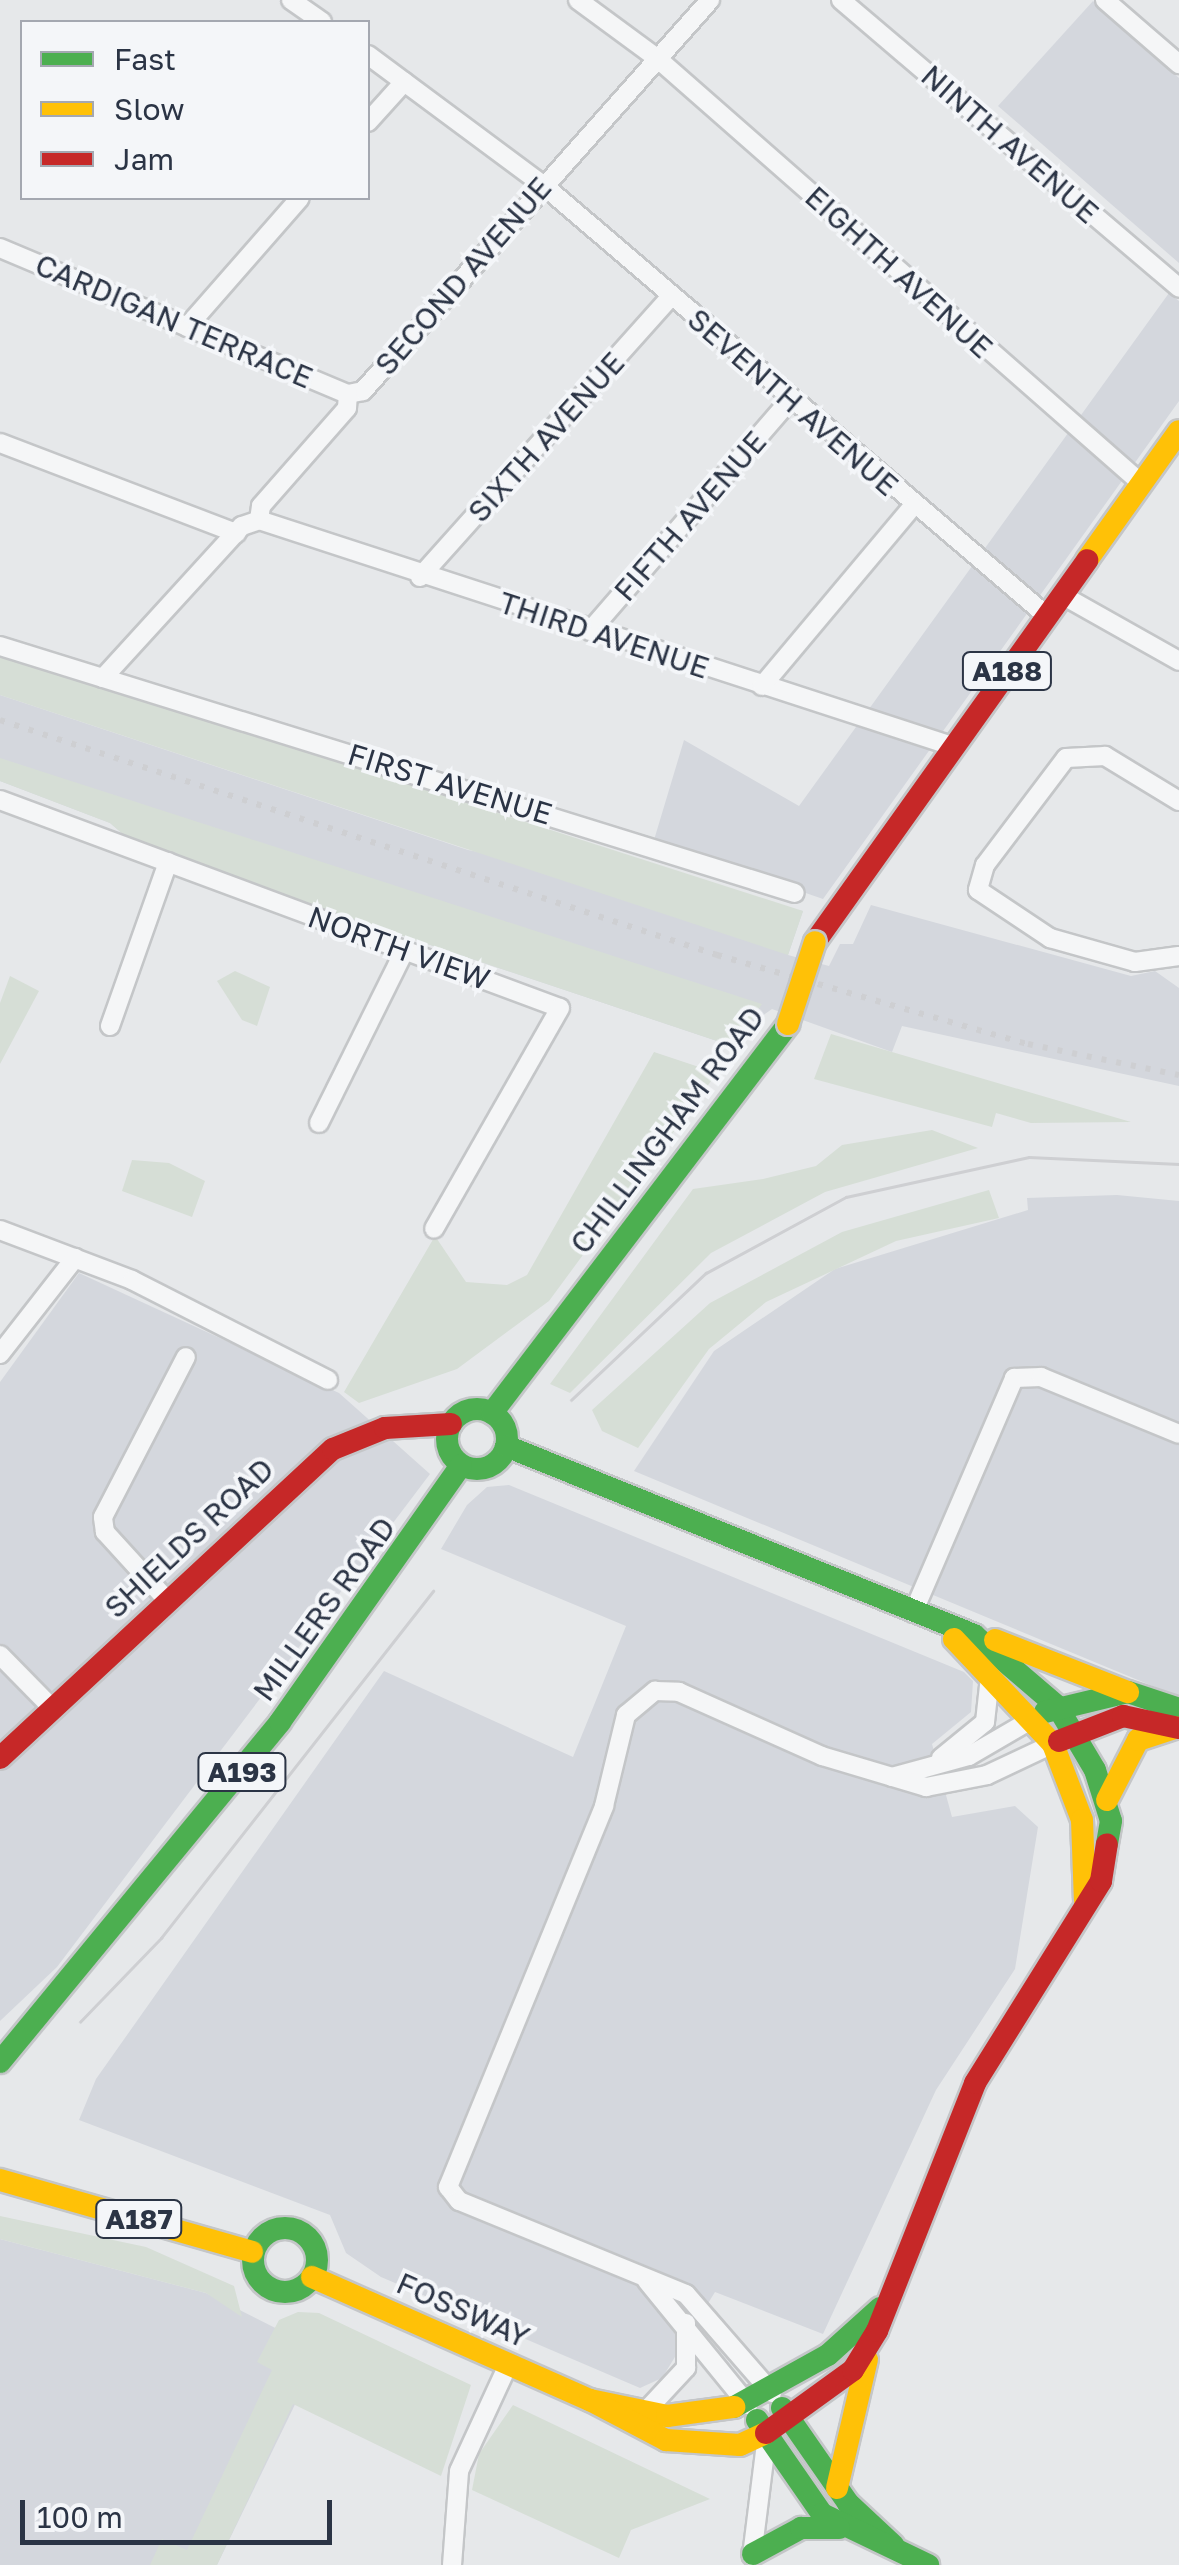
<!DOCTYPE html>
<style>
body{margin:0}
#map{position:relative;width:1179px;height:2565px;overflow:hidden;background:#e6e8ea;font-family:"Golos Text",sans-serif}
div>[style]{position:absolute}
.built>*{inset:0;background:#d4d7dd}
.green>*{inset:0;background:#d6ded6}
.roads{filter:drop-shadow(2px 0 #c4c6c8) drop-shadow(-2px 0 #c4c6c8) drop-shadow(0 2px #c4c6c8) drop-shadow(0 -2px #c4c6c8)}
.street>*{height:18px;margin:-9px;padding:0 9px;transform-origin:9px;border-radius:9px;background:#f5f6f7}
.fast>*{height:22px;margin:-11px;padding:0 11px;transform-origin:11px;border-radius:11px;background:#4caf50}
.fast>.ring{margin:-11px;padding:0;box-sizing:content-box;background:none;border:22px solid #4caf50;border-radius:50%}
.slow>*{height:22px;margin:-11px;padding:0 11px;transform-origin:11px;border-radius:11px;background:#ffc107}
.jam>*{height:22px;margin:-11px;padding:0 11px;transform-origin:11px;border-radius:11px;background:#c62828}
.tram>*{height:2.5px;margin:-1.25px;padding:0 1.25px;transform-origin:1.25px;border-radius:1.25px;background:#cecfd2}
.rail>*{height:6px;margin-top:-3px;transform-origin:0;background:repeating-linear-gradient(90deg,#cecfd2 0 5px,transparent 0 15px)}
.bridges{filter:drop-shadow(2px 0 #c2c5c8) drop-shadow(-2px 0 #c2c5c8) drop-shadow(0 2px #c2c5c8) drop-shadow(0 -2px #c2c5c8)}
.slow-bridge>*{height:22px;margin:-11px;padding:0 11px;transform-origin:11px;border-radius:11px;background:#ffc107}
span{translate:-50% -50%;white-space:nowrap;text-align:center;line-height:1.15;-webkit-text-stroke:8px #f4f6f9;paint-order:stroke}
.shield-label span{padding:2px 8px;background:#f4f6f9;border:2px solid;border-radius:8px;-webkit-text-stroke-width:0}
.shield-label{font-size:28px;color:#2b3445;font-weight:700}
.street-label{font-size:30px;color:#2b3445}
.legend{position:absolute;left:20px;top:20px;width:350px;height:180px;box-sizing:border-box;background:#f4f6f9;border:2px solid #a4a8b1;margin:0;padding:12px 18px;list-style:none;font-size:30px;color:#2b3445}
.legend li{display:flex;align-items:center;gap:20px;height:50px}
.legend b{width:50px;border:2px solid #a4a8b1}
.scale{position:absolute;left:20px;top:2500px;width:312px;height:45px;box-sizing:border-box;border:5px solid #2b3445;border-top:0;padding-left:12px;font-size:30px;line-height:35px;white-space:nowrap;color:#2b3445;-webkit-text-stroke:8px #f4f6f9;paint-order:stroke}
</style>
<div id="map">
<div class="built">
<i style="clip-path:polygon(1093px 1px,1179px 78px,1179px 263px,998px 106px)"></i>
<i style="clip-path:polygon(1169px 293px,1179px 301px,1179px 401px,823px 899px,654px 840px,684px 740px,799px 806px)"></i>
<i style="clip-path:polygon(0 695px,468px 850px,803px 911px,788px 955px,829px 966px,840px 944px,853px 944px,871px 905px,1131px 976px,1155px 971px,1179px 988px,1179px 1086px,902px 1026px,892px 1052px,772px 1009px,723px 1043px,138px 847px,110px 823px,0 781px)"></i>
<i style="clip-path:polygon(1117px 1195px,1179px 1201px,1179px 1697px,634px 1471px,714px 1351px,835px 1269px,1028px 1210px,1027px 1198px)"></i>
<i style="clip-path:polygon(79px 1273px,339px 1393px,430px 1474px,57px 1967px,0 2021px,0 1382px)"></i>
<i style="clip-path:polygon(509px 1485px,964px 1672px,973px 1681px,971px 1712px,932px 1744px,952px 1817px,1015px 1806px,1038px 1827px,1015px 1969px,936px 2090px,823px 2334px,715px 2292px,662px 2378px,640px 2388px,381px 2277px,346px 2253px,330px 2215px,79px 2120px,96px 2079px,384px 1671px,573px 1757px,626px 1626px,441px 1549px,467px 1505px,487px 1487px)"></i>
<i style="clip-path:polygon(0 2239px,206px 2293px,321px 2351px,217px 2565px,0 2565px)"></i>
</div>
<div class="green">
<i style="clip-path:polygon(0 653px,803px 911px,788px 955px,0 695px)"></i>
<i style="clip-path:polygon(0 758px,762px 1004px,740px 1037px,723px 1043px,138px 847px,110px 823px,0 781px)"></i>
<i style="clip-path:polygon(235px 971px,270px 987px,257px 1026px,242px 1020px,217px 981px)"></i>
<i style="clip-path:polygon(10px 976px,39px 991px,0 1064px,0 1003px)"></i>
<i style="clip-path:polygon(831px 1034px,892px 1052px,1131px 1122px,1031px 1123px,996px 1113px,992px 1127px,814px 1079px)"></i>
<i style="clip-path:polygon(654px 1052px,717px 1073px,549px 1301px,457px 1369px,359px 1403px,344px 1392px,435px 1236px,466px 1282px,507px 1285px,527px 1275px)"></i>
<i style="clip-path:polygon(932px 1130px,978px 1148px,825px 1192px,711px 1253px,570px 1393px,550px 1384px,693px 1189px,763px 1179px,816px 1166px,842px 1145px)"></i>
<i style="clip-path:polygon(132px 1160px,169px 1163px,205px 1181px,192px 1217px,122px 1191px)"></i>
<i style="clip-path:polygon(989px 1190px,999px 1218px,896px 1241px,766px 1302px,709px 1349px,638px 1448px,602px 1431px,592px 1410px,710px 1303px,842px 1232px)"></i>
<i style="clip-path:polygon(0 2216px,146px 2247px,234px 2286px,242px 2317px,206px 2293px,0 2239px)"></i>
<i style="clip-path:polygon(298px 2312px,319px 2313px,471px 2385px,441px 2476px,293px 2404px,217px 2565px,150px 2565px,162px 2539px,187px 2550px,272px 2370px,257px 2362px,279px 2320px)"></i>
<i style="clip-path:polygon(513px 2405px,710px 2499px,631px 2530px,619px 2558px,472px 2490px,479px 2454px)"></i>
</div>
<div class="roads">
<div class="street">
<i style="left:291px;top:0;width:38px;rotate:35deg"></i>
<i style="left:578px;top:0;width:99px;rotate:36.4deg"></i>
<i style="left:658px;top:59px;width:643px;rotate:41.28deg"></i>
<i style="left:841px;top:0;width:444px;rotate:40.4deg"></i>
<i style="left:1105px;top:0;width:98px;rotate:40.9deg"></i>
<i style="left:368px;top:55px;width:217px;rotate:36.6deg"></i>
<i style="left:542px;top:184px;width:665px;rotate:40.55deg"></i>
<i style="left:368px;top:122px;width:54px;rotate:-48deg"></i>
<i style="left:0;top:248px;width:377px;rotate:22.8deg"></i>
<i style="left:187px;top:327px;width:171px;rotate:-48.8deg"></i>
<i style="left:348px;top:394px;width:15px;rotate:-11deg"></i>
<i style="left:363px;top:391px;width:523px;rotate:-48.41deg"></i>
<i style="left:0;top:443px;width:253px;rotate:20.9deg"></i>
<i style="left:259px;top:520px;width:729px;rotate:18.06deg"></i>
<i style="left:259px;top:520px;width:14px;rotate:-82deg"></i>
<i style="left:261px;top:506px;width:130px;rotate:-48.7deg"></i>
<i style="left:347px;top:408px;width:14px;rotate:-86deg"></i>
<i style="left:420px;top:577px;width:377px;rotate:-48.2deg"></i>
<i style="left:1062px;top:595px;width:134px;rotate:29.4deg"></i>
<i style="left:590px;top:631px;width:306px;rotate:-49.1deg"></i>
<i style="left:0;top:646px;width:832px;rotate:17.26deg"></i>
<i style="left:103px;top:678px;width:206px;rotate:-47.6deg"></i>
<i style="left:242px;top:526px;width:18px;rotate:-19deg"></i>
<i style="left:762px;top:686px;width:235px;rotate:-50deg"></i>
<i style="left:0;top:800px;width:597px;rotate:20.38deg"></i>
<i style="left:560px;top:1008px;width:254px;rotate:119.7deg"></i>
<i style="left:1179px;top:801px;width:87px;rotate:-148.7deg"></i>
<i style="left:1105px;top:756px;width:39px;rotate:177deg"></i>
<i style="left:1066px;top:758px;width:134px;rotate:127.1deg"></i>
<i style="left:985px;top:865px;width:26px;rotate:106deg"></i>
<i style="left:978px;top:890px;width:87px;rotate:33.7deg"></i>
<i style="left:1050px;top:938px;width:88px;rotate:15.8deg"></i>
<i style="left:1135px;top:962px;width:44px;rotate:-7.8deg"></i>
<i style="left:110px;top:1026px;width:174px;rotate:-70.5deg"></i>
<i style="left:319px;top:1123px;width:193px;rotate:-63.6deg"></i>
<i style="left:0;top:1230px;width:141px;rotate:20.7deg"></i>
<i style="left:132px;top:1280px;width:220px;rotate:27deg"></i>
<i style="left:0;top:1354px;width:122px;rotate:-52deg"></i>
<i style="left:166px;top:1599px;width:91px;rotate:-132.3deg"></i>
<i style="left:105px;top:1532px;width:15px;rotate:-98deg"></i>
<i style="left:103px;top:1517px;width:180px;rotate:-62.6deg"></i>
<i style="left:913px;top:1613px;width:256px;rotate:-66.7deg"></i>
<i style="left:1014px;top:1378px;width:27px;rotate:-2deg"></i>
<i style="left:1041px;top:1377px;width:149px;rotate:22.4deg"></i>
<i style="left:0;top:1655px;width:74px;rotate:45.5deg"></i>
<i style="left:941px;top:1758px;width:57px;rotate:-39.3deg"></i>
<i style="left:985px;top:1722px;width:45px;rotate:-83.7deg"></i>
<i style="left:892px;top:1777px;width:80px;rotate:-15.3deg"></i>
<i style="left:969px;top:1756px;width:75px;rotate:-30.3deg"></i>
<i style="left:647px;top:2281px;width:160px;rotate:50.8deg"></i>
<i style="left:772px;top:2393px;width:131px;rotate:-131deg"></i>
<i style="left:686px;top:2294px;width:245px;rotate:-157.7deg"></i>
<i style="left:459px;top:2201px;width:18px;rotate:-128deg"></i>
<i style="left:448px;top:2187px;width:412px;rotate:-67.7deg"></i>
<i style="left:604px;top:1806px;width:94px;rotate:-76.4deg"></i>
<i style="left:626px;top:1715px;width:38px;rotate:-40deg"></i>
<i style="left:655px;top:1691px;width:24px;rotate:2deg"></i>
<i style="left:679px;top:1692px;width:157px;rotate:24.1deg"></i>
<i style="left:822px;top:1756px;width:109px;rotate:16.6deg"></i>
<i style="left:926px;top:1787px;width:62px;rotate:-11.1deg"></i>
<i style="left:987px;top:1775px;width:73px;rotate:-25.2deg"></i>
<i style="left:644px;top:2413px;width:62px;rotate:-47deg"></i>
<i style="left:686px;top:2368px;width:45px;rotate:-90deg"></i>
<i style="left:752px;top:2556px;width:121px;rotate:-82.9deg"></i>
<i style="left:452px;top:2565px;width:94px;rotate:-85.7deg"></i>
<i style="left:459px;top:2471px;width:119px;rotate:-65.2deg"></i>
</div>
<div class="fast">
<i class="ring" style="left:447px;top:1409px;width:38px;height:38px"></i>
<i style="left:492px;top:1413px;width:489px;rotate:-52.7deg"></i>
<i style="left:506px;top:1446px;width:505px;rotate:21.99deg"></i>
<i style="left:974px;top:1635px;width:109px;rotate:40.5deg"></i>
<i style="left:1057px;top:1706px;width:74px;rotate:59.3deg"></i>
<i style="left:1095px;top:1770px;width:53px;rotate:72.6deg"></i>
<i style="left:1111px;top:1821px;width:23px;rotate:100deg"></i>
<i style="left:1045px;top:1712px;width:85px;rotate:-13.5deg"></i>
<i style="left:1128px;top:1692px;width:54px;rotate:18.4deg"></i>
<i style="left:0;top:2062px;width:440px;rotate:-50.5deg"></i>
<i style="left:280px;top:1722px;width:314px;rotate:-54.8deg"></i>
<i class="ring" style="left:253px;top:2228px;width:42px;height:42px"></i>
<i style="left:734px;top:2407px;width:107px;rotate:-29deg"></i>
<i style="left:828px;top:2355px;width:70px;rotate:-42.1deg"></i>
<i style="left:782px;top:2408px;width:116px;rotate:55.2deg"></i>
<i style="left:848px;top:2503px;width:62px;rotate:43deg"></i>
<i style="left:757px;top:2420px;width:114px;rotate:55.3deg"></i>
<i style="left:822px;top:2514px;width:118px;rotate:25.7deg"></i>
<i style="left:753px;top:2554px;width:55px;rotate:-28.4deg"></i>
<i style="left:801px;top:2528px;width:38px"></i>
</div>
<div class="slow">
<i style="left:1087px;top:560px;width:158px;rotate:-54.5deg"></i>
<i style="left:954px;top:1639px;width:144px;rotate:46.7deg"></i>
<i style="left:1053px;top:1744px;width:81px;rotate:69.1deg"></i>
<i style="left:1082px;top:1820px;width:80px;rotate:87.9deg"></i>
<i style="left:995px;top:1640px;width:143px;rotate:21.4deg"></i>
<i style="left:1107px;top:1800px;width:68px;rotate:-62.7deg"></i>
<i style="left:1138px;top:1740px;width:40px;rotate:-18deg"></i>
<i style="left:0;top:2180px;width:262px;rotate:15.9deg"></i>
<i style="left:312px;top:2277px;width:304px;rotate:23.9deg"></i>
<i style="left:590px;top:2400px;width:79px;rotate:11.7deg"></i>
<i style="left:667px;top:2416px;width:68px;rotate:-7.7deg"></i>
<i style="left:590px;top:2400px;width:86px;rotate:27.8deg"></i>
<i style="left:666px;top:2440px;width:74px;rotate:3.9deg"></i>
<i style="left:740px;top:2445px;width:29px;rotate:-25deg"></i>
<i style="left:837px;top:2488px;width:132px;rotate:-76.9deg"></i>
</div>
<div class="jam">
<i style="left:815px;top:942px;width:469px;rotate:-54.5deg"></i>
<i style="left:1059px;top:1741px;width:69px;rotate:-21.3deg"></i>
<i style="left:1123px;top:1716px;width:57px;rotate:12.1deg"></i>
<i style="left:0;top:1758px;width:454px;rotate:-42.9deg"></i>
<i style="left:333px;top:1449px;width:56px;rotate:-22deg"></i>
<i style="left:385px;top:1428px;width:66px;rotate:-3.5deg"></i>
<i style="left:766px;top:2433px;width:107px;rotate:-35.9deg"></i>
<i style="left:853px;top:2370px;width:46px;rotate:-58.4deg"></i>
<i style="left:877px;top:2331px;width:267px;rotate:-68.4deg"></i>
<i style="left:975px;top:2083px;width:238px;rotate:-58deg"></i>
<i style="left:1101px;top:1881px;width:37px;rotate:-81deg"></i>
</div>
</div>
<div class="tram">
<i style="left:571px;top:1400px;width:185px;rotate:-43.3deg"></i>
<i style="left:706px;top:1273px;width:159px;rotate:-28.5deg"></i>
<i style="left:846px;top:1197px;width:187px;rotate:-12.3deg"></i>
<i style="left:1029px;top:1157px;width:150px;rotate:2.7deg"></i>
<i style="left:80px;top:2022px;width:117px;rotate:-46deg"></i>
<i style="left:161px;top:1938px;width:441px;rotate:-51.9deg"></i>
</div>
<div class="rail">
<i style="left:0;top:720px;width:755px;rotate:18.15deg"></i>
<i style="left:717px;top:955px;width:323px;rotate:16deg"></i>
<i style="left:1028px;top:1044px;width:154px;rotate:11.6deg"></i>
</div>
<div class="bridges">
<div class="slow-bridge">
<i style="left:788px;top:1024px;width:86px;rotate:-71.8deg"></i>
</div>
</div>
<div class="shield-label">
<span style="left:1007px;top:671px">A188</span>
<span style="left:242px;top:1772px">A193</span>
<span style="left:139px;top:2219px">A187</span>
</div>
<div class="street-label">
<span style="left:1010px;top:144px;rotate:41deg">NINTH AVENUE</span>
<span style="left:899px;top:272px;rotate:42deg">EIGHTH AVENUE</span>
<span style="left:463px;top:276px;rotate:-49deg">SECOND AVENUE</span>
<span style="left:174px;top:321px;rotate:23deg">CARDIGAN TERRACE</span>
<span style="left:793px;top:402px;rotate:41deg">SEVENTH AVENUE</span>
<span style="left:546px;top:437px;rotate:-48deg">SIXTH AVENUE</span>
<span style="left:690px;top:516px;rotate:-49deg">FIFTH AVENUE</span>
<span style="left:604px;top:635px;rotate:18deg">THIRD AVENUE</span>
<span style="left:450px;top:784px;rotate:17deg">FIRST AVENUE</span>
<span style="left:399px;top:948px;rotate:20deg">NORTH VIEW</span>
<span style="left:667px;top:1130px;rotate:-53deg">CHILLINGHAM ROAD</span>
<span style="left:189px;top:1538px;rotate:-43deg">SHIELDS ROAD</span>
<span style="left:324px;top:1609px;rotate:-54deg">MILLERS ROAD</span>
<span style="left:463px;top:2310px;rotate:24deg">FOSSWAY</span>
</div>
<ul class="legend">
<li><b style="height:12px;background:#4caf50"></b>Fast</li>
<li><b style="height:12px;background:#ffc107"></b>Slow</li>
<li><b style="height:12px;background:#c62828"></b>Jam</li>
</ul>
<div class="scale">100 m</div>
</div>
